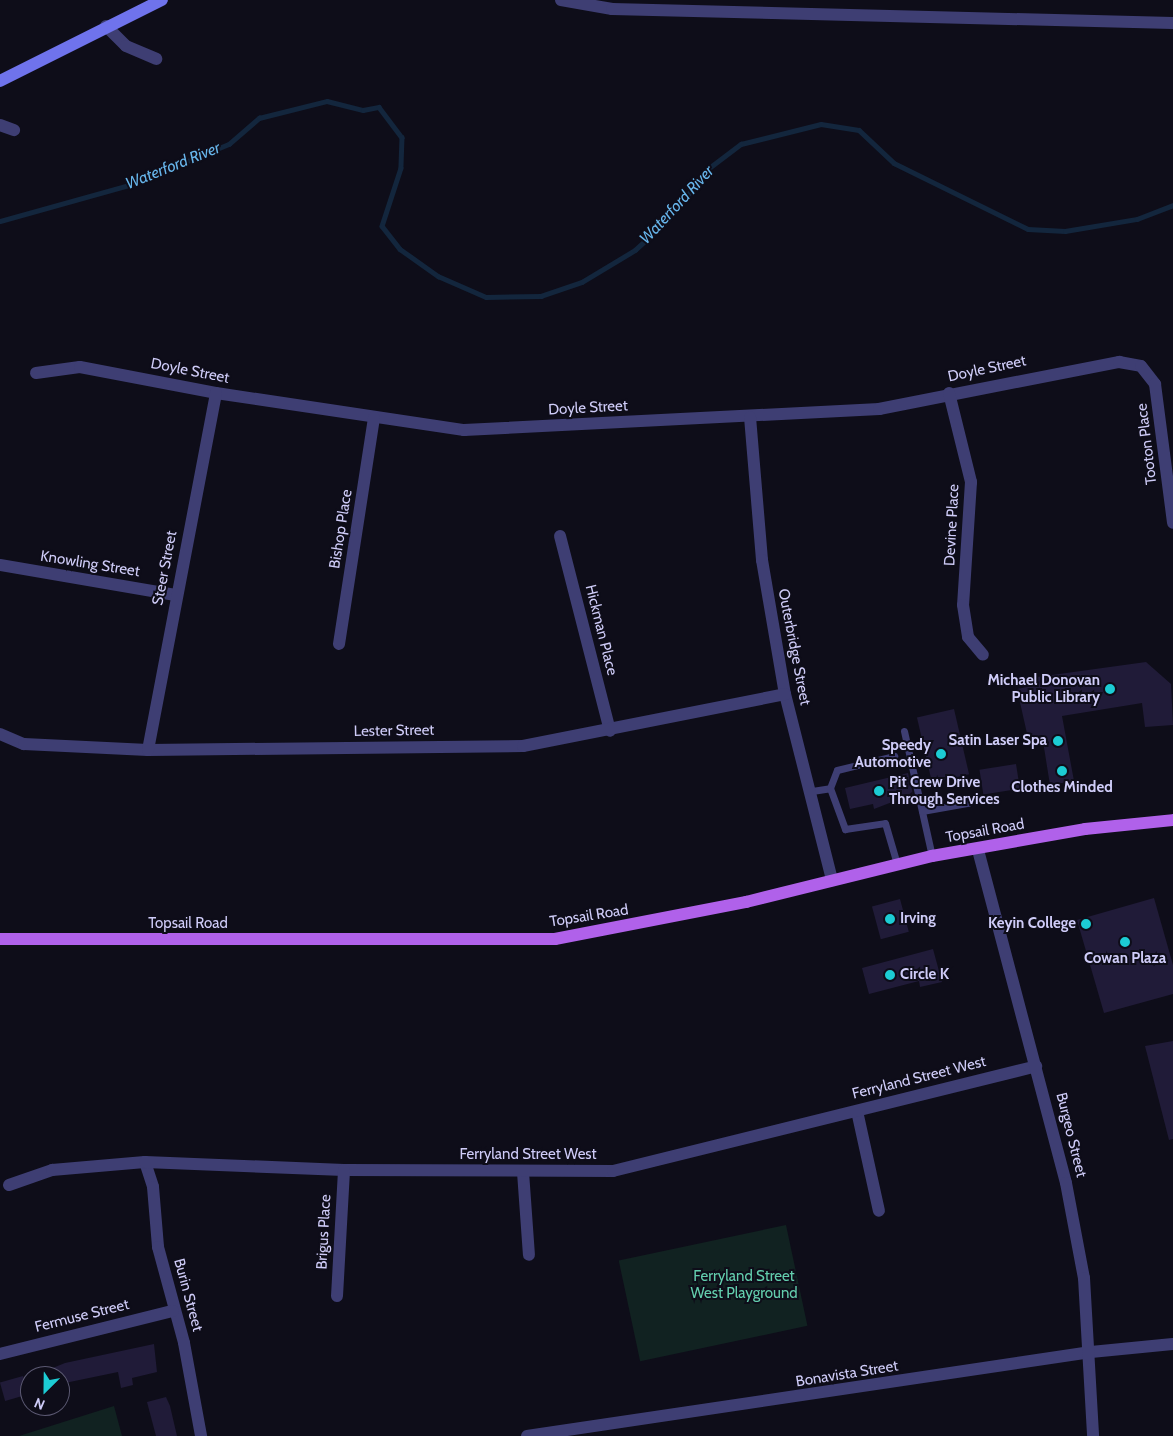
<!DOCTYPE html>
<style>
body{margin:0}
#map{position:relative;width:1173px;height:1436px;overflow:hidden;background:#0e0d19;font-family:Cabin,sans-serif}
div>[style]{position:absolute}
.green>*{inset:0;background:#112221;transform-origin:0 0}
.stream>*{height:4.5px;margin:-2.25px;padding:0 2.25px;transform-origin:2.25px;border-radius:2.25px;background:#13263d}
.building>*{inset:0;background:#201b38;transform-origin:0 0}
.service>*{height:7px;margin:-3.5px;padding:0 3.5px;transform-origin:3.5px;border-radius:3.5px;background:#3e3e73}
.minor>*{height:12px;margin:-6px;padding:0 6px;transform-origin:6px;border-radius:6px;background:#3e3e73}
.tertiary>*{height:12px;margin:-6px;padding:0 6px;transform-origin:6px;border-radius:6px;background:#3e3e73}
.secondary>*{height:12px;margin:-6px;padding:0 6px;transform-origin:6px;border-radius:6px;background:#6f73ec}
.primary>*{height:12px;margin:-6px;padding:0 6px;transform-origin:6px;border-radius:6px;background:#b061ea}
.dots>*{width:14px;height:14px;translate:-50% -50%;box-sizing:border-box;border:2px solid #0e0d19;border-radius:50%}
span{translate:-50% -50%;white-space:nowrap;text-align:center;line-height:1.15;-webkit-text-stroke:4px #0e0d19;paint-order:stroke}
.street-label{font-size:15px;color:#cfccf8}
.poi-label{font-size:15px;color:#cfccf8;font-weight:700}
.right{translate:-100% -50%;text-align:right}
.left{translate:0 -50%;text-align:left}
.park-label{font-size:15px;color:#63cdad}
.water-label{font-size:16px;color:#67b5eb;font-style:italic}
.north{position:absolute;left:20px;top:1366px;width:50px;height:50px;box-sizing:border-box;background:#0e0d19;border:1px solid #5b5972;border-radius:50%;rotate:203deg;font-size:14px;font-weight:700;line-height:20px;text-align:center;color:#cfccf8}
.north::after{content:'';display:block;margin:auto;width:18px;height:22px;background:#1cccd4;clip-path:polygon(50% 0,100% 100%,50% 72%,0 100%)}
</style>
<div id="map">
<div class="green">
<i style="left:786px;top:1225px;width:103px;height:171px;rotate:78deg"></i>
<i style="clip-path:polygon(114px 1406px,122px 1436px,19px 1436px)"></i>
</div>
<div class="stream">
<i style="left:0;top:221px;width:134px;rotate:-15.6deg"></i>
<i style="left:129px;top:185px;width:108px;rotate:-22.3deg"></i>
<i style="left:229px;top:144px;width:40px;rotate:-41deg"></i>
<i style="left:259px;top:118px;width:70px;rotate:-14deg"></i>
<i style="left:327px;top:101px;width:37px;rotate:14deg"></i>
<i style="left:363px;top:110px;width:16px;rotate:-11deg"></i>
<i style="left:379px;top:107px;width:38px;rotate:53deg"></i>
<i style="left:402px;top:137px;width:31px;rotate:92deg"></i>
<i style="left:401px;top:168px;width:61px;rotate:108.1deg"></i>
<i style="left:382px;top:226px;width:29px;rotate:52deg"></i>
<i style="left:400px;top:249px;width:47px;rotate:35.4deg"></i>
<i style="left:438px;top:276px;width:52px;rotate:23.6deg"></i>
<i style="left:486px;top:297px;width:55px;rotate:-1deg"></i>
<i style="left:541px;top:296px;width:43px;rotate:-18.9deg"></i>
<i style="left:582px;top:282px;width:62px;rotate:-31.1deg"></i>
<i style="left:635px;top:250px;width:43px;rotate:-42.2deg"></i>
<i style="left:667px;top:221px;width:68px;rotate:-51.6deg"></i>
<i style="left:709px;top:168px;width:40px;rotate:-37deg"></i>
<i style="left:741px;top:144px;width:82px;rotate:-14deg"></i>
<i style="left:821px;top:124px;width:38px;rotate:9deg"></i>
<i style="left:859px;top:130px;width:48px;rotate:43.3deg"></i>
<i style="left:894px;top:163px;width:149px;rotate:26.2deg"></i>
<i style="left:1028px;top:229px;width:37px;rotate:3deg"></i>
<i style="left:1065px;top:231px;width:73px;rotate:-9.5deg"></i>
<i style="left:1137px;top:219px;width:39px;rotate:-21deg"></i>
</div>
<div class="building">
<i style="clip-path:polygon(1146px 662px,1171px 684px,1173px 725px,1145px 727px,1142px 703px,1062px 716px,1074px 781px,1050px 785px,1042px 735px,1028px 738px,1017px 689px,1032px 686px,1030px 678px)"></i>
<i style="left:954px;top:709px;width:67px;height:38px;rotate:77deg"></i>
<i style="left:1016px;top:764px;width:25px;height:37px;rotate:81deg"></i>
<i style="clip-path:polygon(908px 773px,913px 794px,874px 809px,873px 804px,850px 809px,845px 788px)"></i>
<i style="clip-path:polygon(1154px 898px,1173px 965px,1173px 994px,1104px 1013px,1077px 920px)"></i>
<i style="left:900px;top:899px;width:34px;height:29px;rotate:75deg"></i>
<i style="clip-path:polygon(933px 949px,942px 982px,920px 987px,919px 981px,869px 994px,862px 968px)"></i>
<i style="clip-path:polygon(1173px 1041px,1173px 1139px,1169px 1140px,1145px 1046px)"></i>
<i style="clip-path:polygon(154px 1344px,157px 1372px,132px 1378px,133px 1385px,121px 1388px,118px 1372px,60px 1384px,60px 1376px,33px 1376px,65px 1363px)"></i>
<i style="left:23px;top:1376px;width:19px;height:24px;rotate:74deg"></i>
<i style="clip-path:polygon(166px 1397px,170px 1406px,177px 1436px,156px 1436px,147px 1402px)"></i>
</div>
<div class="service">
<i style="left:904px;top:731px;width:128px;rotate:77.4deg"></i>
<i style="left:830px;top:788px;width:19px;rotate:-69deg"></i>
<i style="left:837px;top:770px;width:59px;rotate:-13.8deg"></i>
<i style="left:812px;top:791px;width:18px;rotate:-9deg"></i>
<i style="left:830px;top:788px;width:44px;rotate:69.9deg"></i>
<i style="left:845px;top:829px;width:40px;rotate:-8.5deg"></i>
<i style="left:885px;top:823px;width:43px;rotate:73.7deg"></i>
<i style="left:922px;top:811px;width:47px;rotate:-9.9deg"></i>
</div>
<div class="minor">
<i style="left:561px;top:0;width:52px;rotate:10deg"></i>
<i style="left:612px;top:9px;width:561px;rotate:1.43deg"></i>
<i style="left:106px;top:26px;width:28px;rotate:45deg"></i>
<i style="left:126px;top:46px;width:33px;rotate:23deg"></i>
<i style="left:0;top:125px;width:15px;rotate:20deg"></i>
<i style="left:36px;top:373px;width:44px;rotate:-7.8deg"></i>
<i style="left:80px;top:367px;width:138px;rotate:10.8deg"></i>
<i style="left:216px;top:393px;width:251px;rotate:8.5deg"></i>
<i style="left:464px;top:430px;width:416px;rotate:-2.9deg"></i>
<i style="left:879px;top:409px;width:245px;rotate:-11.1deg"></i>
<i style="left:1119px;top:362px;width:22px;rotate:10deg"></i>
<i style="left:1141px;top:366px;width:23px;rotate:52deg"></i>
<i style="left:1155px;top:384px;width:140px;rotate:82.6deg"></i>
<i style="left:949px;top:393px;width:92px;rotate:76.1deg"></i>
<i style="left:971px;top:482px;width:123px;rotate:93.7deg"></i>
<i style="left:963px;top:605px;width:32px;rotate:81deg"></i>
<i style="left:968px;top:637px;width:23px;rotate:50deg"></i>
<i style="left:750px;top:417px;width:144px;rotate:85.2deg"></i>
<i style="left:762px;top:560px;width:136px;rotate:80.3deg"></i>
<i style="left:785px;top:694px;width:192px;rotate:75.8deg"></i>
<i style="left:560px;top:536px;width:201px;rotate:75.6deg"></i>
<i style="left:0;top:565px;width:178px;rotate:9.7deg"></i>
<i style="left:339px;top:644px;width:229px;rotate:-81.2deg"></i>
<i style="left:0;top:734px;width:26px;rotate:23deg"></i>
<i style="left:24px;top:744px;width:124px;rotate:2.8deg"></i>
<i style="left:148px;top:750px;width:375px;rotate:-0.6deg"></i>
<i style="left:523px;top:746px;width:267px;rotate:-11.2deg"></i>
<i style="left:148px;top:750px;width:363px;rotate:-79.2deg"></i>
<i style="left:857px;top:1111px;width:102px;rotate:77.6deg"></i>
<i style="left:145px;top:1162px;width:26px;rotate:72deg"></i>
<i style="left:153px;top:1187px;width:60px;rotate:85.2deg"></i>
<i style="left:158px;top:1247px;width:99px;rotate:74.8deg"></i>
<i style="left:184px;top:1343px;width:95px;rotate:79.6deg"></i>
<i style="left:523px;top:1172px;width:83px;rotate:85.9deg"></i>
<i style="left:9px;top:1185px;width:46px;rotate:-19.2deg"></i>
<i style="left:52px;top:1170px;width:93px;rotate:-4.9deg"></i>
<i style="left:145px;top:1162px;width:199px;rotate:2.3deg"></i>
<i style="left:344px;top:1170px;width:269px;rotate:0.2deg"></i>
<i style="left:613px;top:1171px;width:436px;rotate:-13.9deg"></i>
<i style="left:337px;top:1296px;width:126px;rotate:-86.8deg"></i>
<i style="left:0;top:1354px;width:178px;rotate:-14deg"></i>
<i style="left:527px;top:1436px;width:570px;rotate:-8.47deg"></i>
<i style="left:1091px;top:1352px;width:82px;rotate:-5.6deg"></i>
</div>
<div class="tertiary">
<i style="left:978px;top:850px;width:344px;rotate:75.2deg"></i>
<i style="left:1066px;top:1183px;width:97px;rotate:79.3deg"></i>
<i style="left:1084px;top:1278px;width:158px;rotate:86.7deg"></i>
</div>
<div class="secondary">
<i style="left:0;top:81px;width:181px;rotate:-26.6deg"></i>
</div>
<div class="primary">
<i style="left:0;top:939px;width:555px"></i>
<i style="left:555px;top:939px;width:195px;rotate:-11deg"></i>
<i style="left:746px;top:902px;width:192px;rotate:-13.9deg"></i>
<i style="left:932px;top:856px;width:155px;rotate:-10deg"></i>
<i style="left:1085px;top:829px;width:88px;rotate:-5.8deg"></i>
</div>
<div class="dots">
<i style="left:1110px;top:689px;background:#1cccd4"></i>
<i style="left:1058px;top:741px;background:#1cccd4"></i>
<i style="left:941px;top:754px;background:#1cccd4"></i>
<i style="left:1062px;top:771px;background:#1cccd4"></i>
<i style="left:879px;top:791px;background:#1cccd4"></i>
<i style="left:890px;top:919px;background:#1cccd4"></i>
<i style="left:1086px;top:924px;background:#1cccd4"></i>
<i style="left:1125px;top:942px;background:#1cccd4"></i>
<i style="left:890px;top:975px;background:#1cccd4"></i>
</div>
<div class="street-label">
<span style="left:987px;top:369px;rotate:-12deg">Doyle Street</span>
<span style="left:190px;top:371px;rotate:11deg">Doyle Street</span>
<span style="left:588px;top:408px;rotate:-3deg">Doyle Street</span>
<span style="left:1147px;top:444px;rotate:-97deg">Tooton Place</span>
<span style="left:952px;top:525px;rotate:-87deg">Devine Place</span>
<span style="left:341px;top:529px;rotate:-81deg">Bishop Place</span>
<span style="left:90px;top:564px;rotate:9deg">Knowling Street</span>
<span style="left:165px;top:568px;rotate:-79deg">Steer Street</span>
<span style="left:601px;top:630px;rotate:76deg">Hickman Place</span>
<span style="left:794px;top:647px;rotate:79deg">Outerbridge Street</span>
<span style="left:394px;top:731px;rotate:-1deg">Lester Street</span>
<span style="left:985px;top:831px;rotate:-10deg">Topsail Road</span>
<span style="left:589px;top:916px;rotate:-9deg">Topsail Road</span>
<span style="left:188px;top:924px">Topsail Road</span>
<span style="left:919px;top:1078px;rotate:-14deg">Ferryland Street West</span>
<span style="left:1071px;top:1135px;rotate:76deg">Burgeo Street</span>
<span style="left:528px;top:1155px">Ferryland Street West</span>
<span style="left:324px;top:1232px;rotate:-87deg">Brigus Place</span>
<span style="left:188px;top:1295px;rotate:75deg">Burin Street</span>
<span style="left:82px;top:1316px;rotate:-14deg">Fermuse Street</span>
<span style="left:847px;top:1374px;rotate:-9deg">Bonavista Street</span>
</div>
<div class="poi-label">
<span class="right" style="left:1100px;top:689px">Michael Donovan<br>Public Library</span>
<span class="right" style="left:1047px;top:741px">Satin Laser Spa</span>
<span class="right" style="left:931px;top:754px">Speedy<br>Automotive</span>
<span class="left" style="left:889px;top:791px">Pit Crew Drive<br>Through Services</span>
<span style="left:1062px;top:788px">Clothes Minded</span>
<span class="left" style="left:900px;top:919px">Irving</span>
<span class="right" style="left:1076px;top:924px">Keyin College</span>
<span style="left:1125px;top:959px">Cowan Plaza</span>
<span class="left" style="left:900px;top:975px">Circle K</span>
</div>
<div class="park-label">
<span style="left:744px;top:1285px">Ferryland Street<br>West Playground</span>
</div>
<div class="water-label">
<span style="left:173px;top:166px;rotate:-22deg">Waterford River</span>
<span style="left:677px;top:205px;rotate:-47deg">Waterford River</span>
</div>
<div class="north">N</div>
</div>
